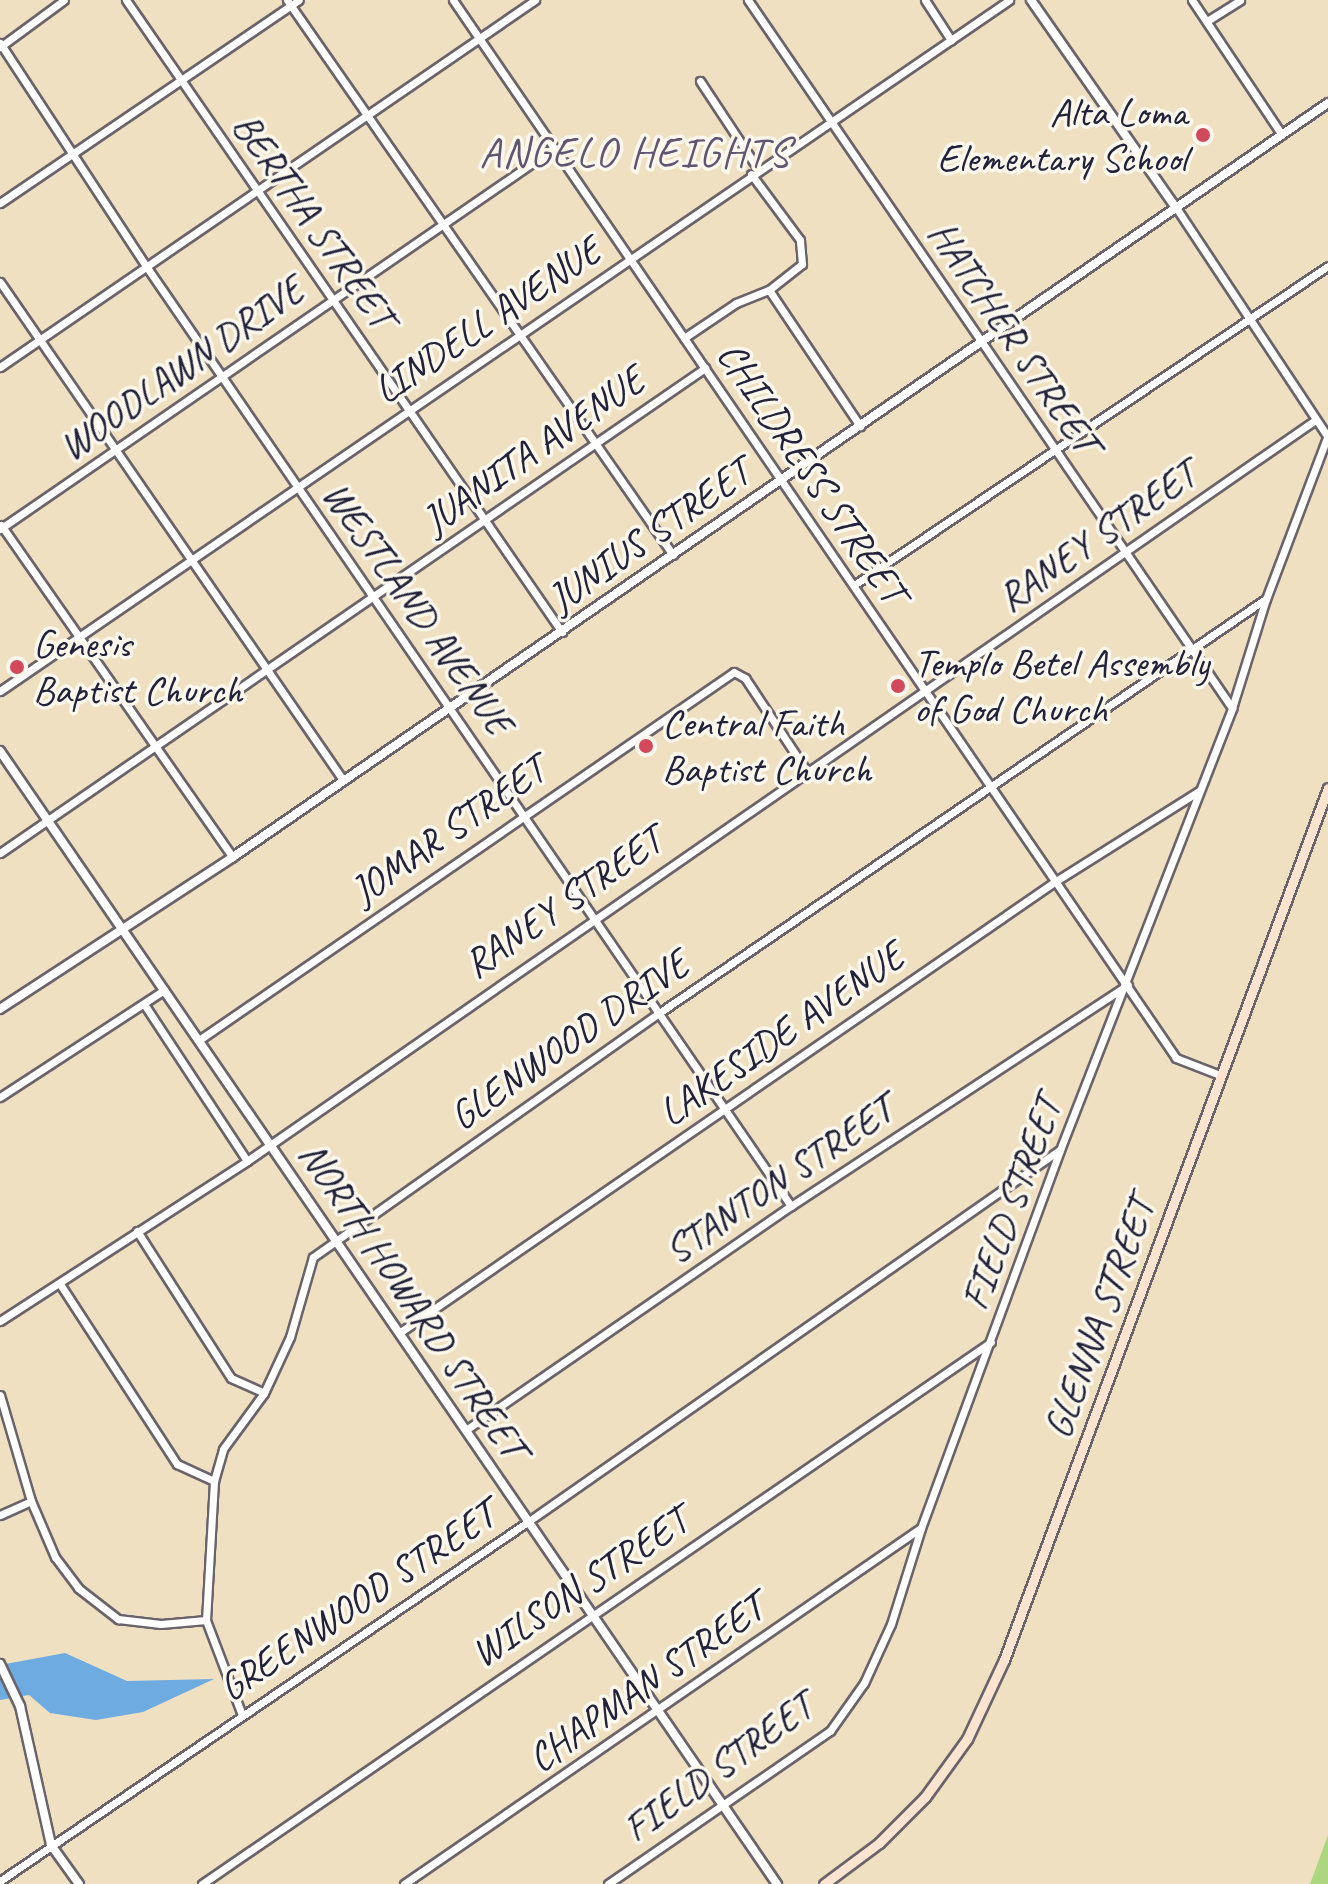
<!DOCTYPE html>
<style>
body{margin:0}
#map{position:relative;width:1328px;height:1884px;overflow:hidden;background:#efe0c1;font-family:Caveat,sans-serif}
div>[style]{position:absolute}
.green>*{inset:0;background:#add681}
.water>*{inset:0;background:#6dabe0}
.roads{filter:drop-shadow(2px 0 #6a646a) drop-shadow(-2px 0 #6a646a) drop-shadow(0 2px #6a646a) drop-shadow(0 -2px #6a646a)}
.minor>*{height:7px;margin:-3.5px;padding:0 3.5px;transform-origin:3.5px;border-radius:3.5px;background:#fff}
.tertiary>*{height:8px;margin:-4px;padding:0 4px;transform-origin:4px;border-radius:4px;background:#fff}
.secondary>*{height:9px;margin:-4.5px;padding:0 4.5px;transform-origin:4.5px;border-radius:4.5px;background:#fde4d1}
.dots>*{width:22px;height:22px;translate:-50% -50%;box-sizing:border-box;border:4px solid #fbf7ec;border-radius:50%}
span{translate:-50% -50%;white-space:nowrap;text-align:center;line-height:1.15;-webkit-text-stroke:7px #fbf7ec;paint-order:stroke}
.poi-label{font-size:40px;color:#22223b}
.right{translate:-100% -50%;text-align:right}
.left{translate:0 -50%;text-align:left}
.street-label{font-size:40px;color:#22223b}
.neighbourhood-label{font-size:42px;color:#625572;letter-spacing:2px}
</style>
<div id="map">
<div class="green">
<i style="clip-path:polygon(1328px 1835px,1328px 1884px,1310px 1884px)"></i>
</div>
<div class="water">
<i style="clip-path:polygon(65px 1653px,127px 1681px,214px 1679px,143px 1712px,96px 1720px,50px 1713px,29px 1695px,0 1700px,0 1665px)"></i>
</div>
<div class="roads">
<div class="minor">
<i style="left:126px;top:0;width:768px;rotate:55.4deg"></i>
<i style="left:287px;top:0;width:676px;rotate:55.18deg"></i>
<i style="left:453px;top:0;width:1281px;rotate:55.65deg"></i>
<i style="left:1176px;top:1058px;width:47px;rotate:21.1deg"></i>
<i style="left:748px;top:0;width:858px;rotate:55.64deg"></i>
<i style="left:925px;top:0;width:48px;rotate:57deg"></i>
<i style="left:1192px;top:0;width:162px;rotate:56.3deg"></i>
<i style="left:1207px;top:21px;width:39px;rotate:-32deg"></i>
<i style="left:0;top:43px;width:267px;rotate:56.8deg"></i>
<i style="left:146px;top:266px;width:1140px;rotate:55.54deg"></i>
<i style="left:0;top:47px;width:79px;rotate:-36.3deg"></i>
<i style="left:700px;top:81px;width:105px;rotate:56.6deg"></i>
<i style="left:0;top:203px;width:361px;rotate:-34.2deg"></i>
<i style="left:1177px;top:209px;width:272px;rotate:56.5deg"></i>
<i style="left:0;top:282px;width:605px;rotate:55.44deg"></i>
<i style="left:769px;top:290px;width:164px;rotate:56.2deg"></i>
<i style="left:684px;top:338px;width:63px;rotate:-33.9deg"></i>
<i style="left:736px;top:303px;width:35px;rotate:-22deg"></i>
<i style="left:769px;top:290px;width:42px;rotate:-38.2deg"></i>
<i style="left:802px;top:264px;width:24px;rotate:-95deg"></i>
<i style="left:800px;top:240px;width:82px;rotate:-126.6deg"></i>
<i style="left:0;top:367px;width:649px;rotate:-34.45deg"></i>
<i style="left:1px;top:525px;width:405px;rotate:55.1deg"></i>
<i style="left:0;top:529px;width:672px;rotate:-34.52deg"></i>
<i style="left:854px;top:585px;width:571px;rotate:-33.94deg"></i>
<i style="left:0;top:691px;width:1223px;rotate:-34.4deg"></i>
<i style="left:0;top:853px;width:856px;rotate:-34.53deg"></i>
<i style="left:144px;top:1004px;width:188px;rotate:56.7deg"></i>
<i style="left:199px;top:1040px;width:649px;rotate:-34.52deg"></i>
<i style="left:734px;top:672px;width:13px;rotate:29deg"></i>
<i style="left:745px;top:678px;width:110px;rotate:56.5deg"></i>
<i style="left:0;top:1097px;width:196px;rotate:-33.1deg"></i>
<i style="left:137px;top:1231px;width:174px;rotate:57.4deg"></i>
<i style="left:231px;top:1378px;width:36px;rotate:24deg"></i>
<i style="left:60px;top:1284px;width:215px;rotate:57deg"></i>
<i style="left:177px;top:1464px;width:41px;rotate:24.7deg"></i>
<i style="left:0;top:1321px;width:294px;rotate:-32.9deg"></i>
<i style="left:247px;top:1161px;width:1300px;rotate:-34.75deg"></i>
<i style="left:399px;top:1333px;width:797px;rotate:-34.53deg"></i>
<i style="left:1056px;top:881px;width:169px;rotate:-32.2deg"></i>
<i style="left:0;top:1395px;width:110px;rotate:73.7deg"></i>
<i style="left:31px;top:1501px;width:61px;rotate:66.8deg"></i>
<i style="left:55px;top:1557px;width:39px;rotate:53deg"></i>
<i style="left:78px;top:1588px;width:51px;rotate:37.8deg"></i>
<i style="left:118px;top:1619px;width:43px;rotate:6.6deg"></i>
<i style="left:161px;top:1624px;width:45px;rotate:-5.1deg"></i>
<i style="left:466px;top:1430px;width:395px;rotate:-34.6deg"></i>
<i style="left:791px;top:1206px;width:403px;rotate:-33.3deg"></i>
<i style="left:0;top:1515px;width:34px;rotate:-24deg"></i>
<i style="left:242px;top:1715px;width:102px;rotate:-110.8deg"></i>
<i style="left:206px;top:1620px;width:139px;rotate:-86.7deg"></i>
<i style="left:214px;top:1481px;width:33px;rotate:-74deg"></i>
<i style="left:223px;top:1449px;width:69px;rotate:-53.8deg"></i>
<i style="left:264px;top:1393px;width:62px;rotate:-65.1deg"></i>
<i style="left:290px;top:1337px;width:83px;rotate:-74deg"></i>
<i style="left:313px;top:1257px;width:423px;rotate:-35.2deg"></i>
<i style="left:659px;top:1013px;width:733px;rotate:-34.32deg"></i>
<i style="left:0;top:1881px;width:640px;rotate:-34.24deg"></i>
<i style="left:529px;top:1521px;width:646px;rotate:-34.97deg"></i>
<i style="left:202px;top:1884px;width:957px;rotate:-34.49deg"></i>
<i style="left:404px;top:1884px;width:625px;rotate:-34.58deg"></i>
<i style="left:608px;top:1884px;width:270px;rotate:-34.6deg"></i>
<i style="left:830px;top:1731px;width:59px;rotate:-54.7deg"></i>
<i style="left:864px;top:1683px;width:65px;rotate:-65.4deg"></i>
<i style="left:891px;top:1624px;width:101px;rotate:-72.6deg"></i>
<i style="left:921px;top:1528px;width:403px;rotate:-69.8deg"></i>
<i style="left:1060px;top:1150px;width:474px;rotate:-68.7deg"></i>
<i style="left:1232px;top:708px;width:114px;rotate:-72.7deg"></i>
<i style="left:1266px;top:599px;width:175px;rotate:-69.3deg"></i>
</div>
<div class="tertiary">
<i style="left:1031px;top:0;width:255px;rotate:55.1deg"></i>
<i style="left:0;top:751px;width:1374px;rotate:55.56deg"></i>
<i style="left:0;top:1009px;width:278px;rotate:-33.1deg"></i>
<i style="left:233px;top:857px;width:1329px;rotate:-34.55deg"></i>
<i style="left:0;top:1664px;width:47px;rotate:64.5deg"></i>
<i style="left:20px;top:1706px;width:142px;rotate:77.4deg"></i>
<i style="left:51px;top:1845px;width:48px;rotate:54.3deg"></i>
</div>
<div class="secondary">
<i style="left:824px;top:1884px;width:69px;rotate:-36.7deg"></i>
<i style="left:879px;top:1843px;width:65px;rotate:-45deg"></i>
<i style="left:925px;top:1797px;width:72px;rotate:-54.1deg"></i>
<i style="left:967px;top:1739px;width:87px;rotate:-64.9deg"></i>
<i style="left:1004px;top:1660px;width:930px;rotate:-69.62deg"></i>
</div>
</div>
<div class="dots">
<i style="left:1203px;top:135px;background:#d1495b"></i>
<i style="left:17px;top:667px;background:#d1495b"></i>
<i style="left:898px;top:686px;background:#d1495b"></i>
<i style="left:646px;top:746px;background:#d1495b"></i>
</div>
<div class="poi-label">
<span class="right" style="left:1187px;top:135px">Alta Loma<br>Elementary School</span>
<span class="left" style="left:33px;top:667px">Genesis<br>Baptist Church</span>
<span class="left" style="left:914px;top:686px">Templo Betel Assembly<br>of God Church</span>
<span class="left" style="left:662px;top:746px">Central Faith<br>Baptist Church</span>
</div>
<div class="street-label">
<span style="left:314px;top:220px;rotate:55deg">BERTHA STREET</span>
<span style="left:487px;top:320px;rotate:-34deg">LINDELL AVENUE</span>
<span style="left:1014px;top:337px;rotate:56deg">HATCHER STREET</span>
<span style="left:181px;top:368px;rotate:-35deg">WOODLAWN DRIVE</span>
<span style="left:533px;top:450px;rotate:-35deg">JUANITA AVENUE</span>
<span style="left:812px;top:472px;rotate:56deg">CHILDRESS STREET</span>
<span style="left:649px;top:535px;rotate:-35deg">JUNIUS STREET</span>
<span style="left:1097px;top:536px;rotate:-35deg">RANEY STREET</span>
<span style="left:418px;top:608px;rotate:55deg">WESTLAND AVENUE</span>
<span style="left:448px;top:830px;rotate:-35deg">JOMAR STREET</span>
<span style="left:563px;top:902px;rotate:-35deg">RANEY STREET</span>
<span style="left:781px;top:1034px;rotate:-35deg">LAKESIDE AVENUE</span>
<span style="left:569px;top:1040px;rotate:-35deg">GLENWOOD DRIVE</span>
<span style="left:779px;top:1180px;rotate:-34deg">STANTON STREET</span>
<span style="left:1011px;top:1203px;rotate:-70deg">FIELD STREET</span>
<span style="left:413px;top:1300px;rotate:56deg">NORTH HOWARD STREET</span>
<span style="left:1099px;top:1318px;rotate:-70deg">GLENNA STREET</span>
<span style="left:579px;top:1587px;rotate:-34deg">WILSON STREET</span>
<span style="left:357px;top:1601px;rotate:-34deg">GREENWOOD STREET</span>
<span style="left:646px;top:1683px;rotate:-35deg">CHAPMAN STREET</span>
<span style="left:718px;top:1767px;rotate:-36deg">FIELD STREET</span>
</div>
<div class="neighbourhood-label">
<span style="left:635px;top:153px">ANGELO HEIGHTS</span>
</div>
</div>
